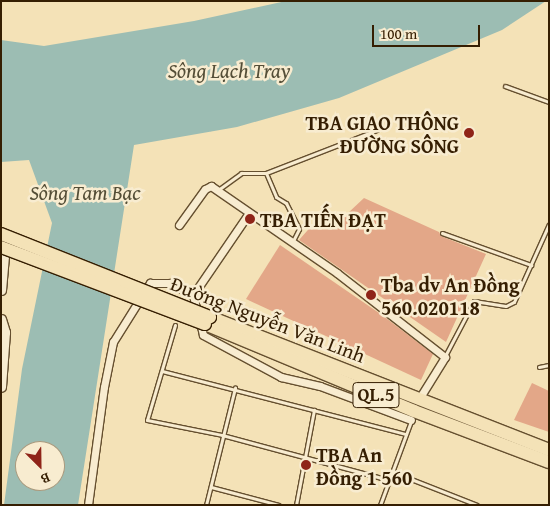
<!DOCTYPE html>
<meta charset="utf-8">
<style>
body{margin:0}
#map{position:relative;width:550px;height:506px;overflow:hidden;background:#f4e2b7;font-family:"Gentium Book Plus",serif}
div>[style]{position:absolute}
.water>*{inset:0;background:#9cbdb3}
.building>*{inset:0;background:#e3a788}
.roads{filter:drop-shadow(1px 0 #654f2f) drop-shadow(-1px 0 #654f2f) drop-shadow(0 1px #654f2f) drop-shadow(0 -1px #654f2f)}
.lane>*{height:3px;margin:-1.5px;padding:0 1.5px;transform-origin:1.5px;border-radius:1.5px;background:#f8ecd0}
.street>*{height:7px;margin:-3.5px;padding:0 3.5px;transform-origin:3.5px;border-radius:3.5px;background:#f8ecd0}
.secondary>*{height:9px;margin:-4.5px;padding:0 4.5px;transform-origin:4.5px;border-radius:4.5px;background:#f8ecd0}
.highway>*{height:12px;margin:-6px;padding:0 6px;transform-origin:6px;border-radius:6px;background:#f4e2b7}
.bridges{filter:drop-shadow(1px 0 #351e02) drop-shadow(-1px 0 #351e02) drop-shadow(0 1px #351e02) drop-shadow(0 -1px #351e02)}
.highway-bridge>*{height:12px;margin:-6px;padding:0 6px;transform-origin:6px;border-radius:6px;background:#f4e2b7}
.dots>*{width:14px;height:14px;translate:-50% -50%;box-sizing:border-box;border:2px solid #f8ecd0;border-radius:50%}
span{translate:-50% -50%;white-space:nowrap;text-align:center;line-height:1.15;-webkit-text-stroke:5px #f8ecd0;paint-order:stroke}
.shield-label span{padding:1px 4px;background:#f8ecd0;border:1px solid;border-radius:4px;-webkit-text-stroke-width:0}
.shield-label{font-size:19px;color:#351e02;font-weight:700}
.poi-label{font-size:20px;color:#351e02;font-weight:700}
.right{translate:-100% -50%;text-align:right}
.left{translate:0 -50%;text-align:left}
.street-label{font-size:20px;color:#351e02}
.water-label{font-size:21px;color:#544e37;font-style:italic}
.frame{position:absolute;inset:0;border:2px solid #351e02;pointer-events:none}
.north{position:absolute;left:15px;top:441px;width:50px;height:50px;box-sizing:border-box;background:#f8ecd0;border:1px solid #aa9a7e;border-radius:50%;rotate:157deg;font-size:14px;font-weight:700;line-height:20px;text-align:center;color:#351e02}
.north::after{content:'';display:block;margin:auto;width:18px;height:22px;background:#8f2418;clip-path:polygon(50% 0,100% 100%,50% 72%,0 100%)}
.scale{position:absolute;left:372px;top:25px;width:108px;height:22px;box-sizing:border-box;border:2px solid #351e02;border-top:0;padding-left:6px;font-size:15px;line-height:18px;white-space:nowrap;color:#351e02;-webkit-text-stroke:4px #f8ecd0;paint-order:stroke}
</style>
<div id="map">
<div class="water">
<i style="clip-path:polygon(evenodd,286px 1px,546px 1px,502px 30px,339px 98px,237px 127px,134px 145px,78px 505px,4px 505px,22px 369px,52px 223px,29px 160px,1px 162px,1px 40px,44px 46px,194px 21px,286px 1px,25px 451px,55px 451px,55px 481px,25px 481px,25px 451px)"></i>
</div>
<div class="building">
<i style="clip-path:polygon(364px 198px,439px 232px,441px 236px,486px 254px,446px 342px,299px 240px,323px 213px,348px 213px)"></i>
<i style="clip-path:polygon(280px 245px,382px 315px,433px 354px,421px 380px,246px 299px)"></i>
<i style="clip-path:polygon(532px 383px,549px 391px,549px 432px,514px 420px)"></i>
</div>
<div class="roads">
<div class="lane">
<i style="left:505px;top:86px;width:47px;rotate:20deg"></i>
<i style="left:266px;top:173px;width:26px;rotate:67deg"></i>
<i style="left:276px;top:197px;width:12px;rotate:31deg"></i>
<i style="left:286px;top:203px;width:29px;rotate:63deg"></i>
<i style="left:299px;top:229px;width:13px;rotate:117deg"></i>
<i style="left:218px;top:190px;width:29px;rotate:-36deg"></i>
<i style="left:241px;top:173px;width:25px"></i>
<i style="left:266px;top:173px;width:119px;rotate:-21.2deg"></i>
<i style="left:442px;top:233px;width:95px;rotate:19.8deg"></i>
<i style="left:175px;top:325px;width:99px;rotate:106.4deg"></i>
<i style="left:147px;top:420px;width:76px;rotate:11.3deg"></i>
<i style="left:222px;top:435px;width:173px;rotate:15.1deg"></i>
<i style="left:445px;top:356px;width:62px;rotate:-62.2deg"></i>
<i style="left:474px;top:301px;width:32px;rotate:9deg"></i>
<i style="left:506px;top:306px;width:9px;rotate:-27deg"></i>
<i style="left:514px;top:302px;width:85px;rotate:-65.8deg"></i>
<i style="left:539px;top:367px;width:10px;rotate:-11deg"></i>
<i style="left:162px;top:371px;width:252px;rotate:14.5deg"></i>
<i style="left:393px;top:472px;width:90px;rotate:21.4deg"></i>
<i style="left:211px;top:487px;width:70px;rotate:14.8deg"></i>
<i style="left:206px;top:505px;width:121px;rotate:-76.1deg"></i>
<i style="left:296px;top:505px;width:97px;rotate:-79.3deg"></i>
<i style="left:380px;top:505px;width:90px;rotate:-69.7deg"></i>
</div>
<div class="street">
<i style="left:179px;top:225px;width:44px;rotate:-54.2deg"></i>
<i style="left:205px;top:189px;width:7px;rotate:-27deg"></i>
<i style="left:211px;top:186px;width:153px;rotate:34.6deg"></i>
<i style="left:337px;top:273px;width:137px;rotate:37.9deg"></i>
<i style="left:445px;top:357px;width:49px;rotate:121.8deg"></i>
<i style="left:193px;top:295px;width:99px;rotate:-55.7deg"></i>
<i style="left:200px;top:322px;width:13px;rotate:77deg"></i>
<i style="left:203px;top:335px;width:89px;rotate:28.3deg"></i>
<i style="left:281px;top:377px;width:40px;rotate:13deg"></i>
<i style="left:320px;top:386px;width:97px;rotate:20.5deg"></i>
<i style="left:88px;top:505px;width:119px;rotate:-82.3deg"></i>
<i style="left:104px;top:387px;width:46px;rotate:-78.7deg"></i>
<i style="left:113px;top:342px;width:70px;rotate:-57.9deg"></i>
<i style="left:150px;top:283px;width:20px"></i>
<i style="left:170px;top:283px;width:26px;rotate:28deg"></i>
<i style="left:193px;top:295px;width:17px;rotate:77deg"></i>
</div>
<div class="secondary">
<i style="left:1px;top:290px;width:34px;rotate:-85deg"></i>
<i style="left:4px;top:256px;width:11px;rotate:-105deg"></i>
<i style="left:1px;top:319px;width:14px;rotate:73deg"></i>
<i style="left:5px;top:332px;width:55px;rotate:94.2deg"></i>
</div>
<div class="highway">
<i style="left:210px;top:317px;width:364px;rotate:21.4deg"></i>
<i style="left:205px;top:324px;width:226px;rotate:22.6deg"></i>
<i style="left:414px;top:411px;width:144px;rotate:20.7deg"></i>
</div>
</div>
<div class="bridges">
<div class="highway-bridge">
<i style="left:1px;top:234px;width:225px;rotate:21.7deg"></i>
<i style="left:1px;top:247px;width:218px;rotate:20.7deg"></i>
</div>
</div>
<div class="dots">
<i style="left:469px;top:133px;background:#8f2418"></i>
<i style="left:250px;top:219px;background:#8f2418"></i>
<i style="left:371px;top:295px;background:#8f2418"></i>
<i style="left:306px;top:465px;background:#8f2418"></i>
</div>
<div class="shield-label">
<span style="left:376px;top:395px">QL.5</span>
</div>
<div class="poi-label">
<span class="right" style="left:459px;top:134px">TBA GIAO THÔNG<br>ĐƯỜNG SÔNG</span>
<span class="left" style="left:260px;top:219px">TBA TIẾN ĐẠT</span>
<span class="left" style="left:381px;top:296px">Tba dv An Đồng<br>560.020118</span>
<span class="left" style="left:316px;top:466px">TBA An<br>Đồng 1 560</span>
</div>
<div class="street-label">
<span style="left:268px;top:319px;rotate:21deg">Đường Nguyễn Văn Linh</span>
</div>
<div class="water-label">
<span style="left:229px;top:71px">Sông Lạch Tray</span>
<span style="left:85px;top:193px">Sông Tam Bạc</span>
</div>
<div class="frame"></div>
<div class="north">B</div>
<div class="scale">100 m</div>
</div>
